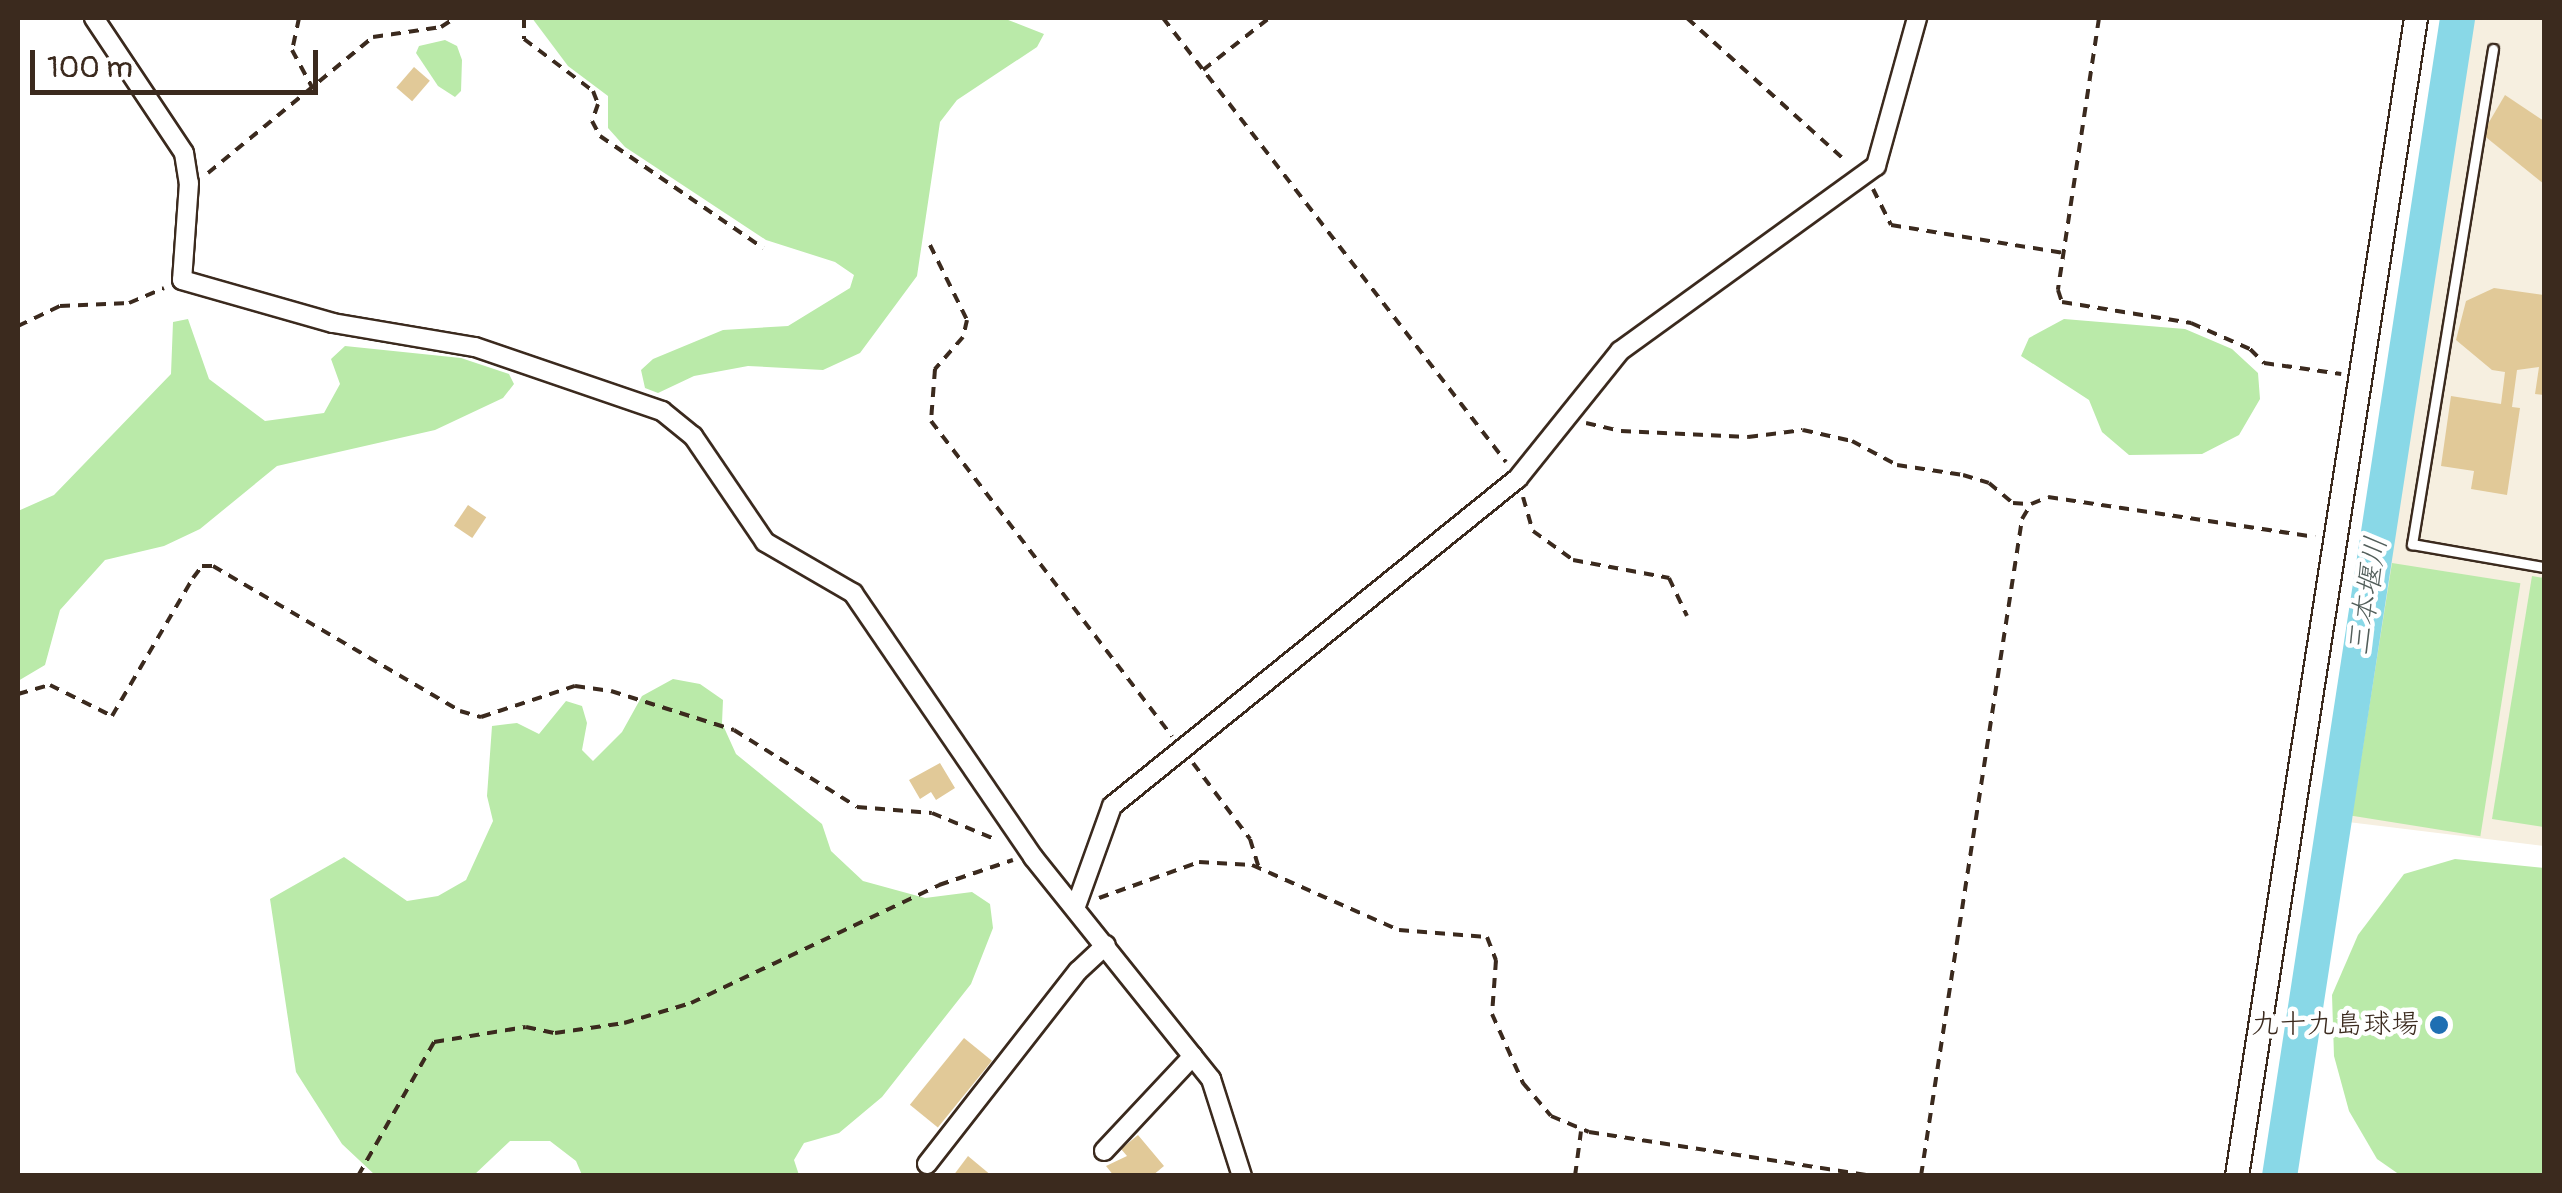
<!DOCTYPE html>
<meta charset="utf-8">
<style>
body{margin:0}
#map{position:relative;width:2562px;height:1193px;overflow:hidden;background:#fff;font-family:Pangolin,"Klee One",sans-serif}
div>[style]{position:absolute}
.built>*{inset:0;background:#f6efe0}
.green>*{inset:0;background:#baeaa9;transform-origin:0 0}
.river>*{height:35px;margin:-17.5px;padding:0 17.5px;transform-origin:17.5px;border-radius:17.5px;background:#89d8e7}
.building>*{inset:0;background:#e1c998;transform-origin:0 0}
.path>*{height:4px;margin-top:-2px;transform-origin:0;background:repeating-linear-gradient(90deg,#3b2a1e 0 10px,transparent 0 18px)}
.roads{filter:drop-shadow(2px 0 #3b2a1e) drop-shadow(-2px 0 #3b2a1e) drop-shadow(0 2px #3b2a1e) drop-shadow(0 -2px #3b2a1e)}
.service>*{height:9px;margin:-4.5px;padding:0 4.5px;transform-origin:4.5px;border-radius:4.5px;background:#fff}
.minor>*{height:18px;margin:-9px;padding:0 9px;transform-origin:9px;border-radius:9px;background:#fff}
.tertiary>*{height:22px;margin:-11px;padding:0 11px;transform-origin:11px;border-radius:11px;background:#fff}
.dots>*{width:28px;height:28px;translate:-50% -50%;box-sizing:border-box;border:5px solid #fff;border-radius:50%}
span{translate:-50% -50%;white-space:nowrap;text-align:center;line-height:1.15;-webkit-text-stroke:9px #fff;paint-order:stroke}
.poi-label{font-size:28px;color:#3b2a1e}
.right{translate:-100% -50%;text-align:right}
.water-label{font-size:30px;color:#525e5a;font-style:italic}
.frame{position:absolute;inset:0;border:20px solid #3b2a1e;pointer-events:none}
.scale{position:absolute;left:30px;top:50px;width:288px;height:45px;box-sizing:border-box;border:5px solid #3b2a1e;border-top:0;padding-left:12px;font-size:30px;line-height:35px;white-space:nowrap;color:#3b2a1e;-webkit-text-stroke:8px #fff;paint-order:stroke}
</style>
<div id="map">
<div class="built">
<i style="clip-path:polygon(2465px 18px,2544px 18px,2544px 846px,2348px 822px)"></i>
</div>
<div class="green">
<i style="clip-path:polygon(532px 18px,1003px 18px,1044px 34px,1037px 47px,957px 100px,940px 122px,917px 276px,860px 353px,823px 370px,748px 366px,694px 376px,658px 393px,645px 388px,641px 370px,653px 359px,723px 330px,788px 326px,850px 288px,854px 275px,835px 262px,766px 240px,625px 147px,608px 128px,608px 96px,568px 66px)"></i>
<i style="clip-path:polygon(445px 40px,457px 46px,462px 60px,461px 91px,455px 97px,438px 86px,416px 53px,419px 46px)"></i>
<i style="clip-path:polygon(188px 319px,209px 379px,265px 421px,324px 413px,340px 384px,331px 359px,345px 346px,461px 358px,509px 374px,514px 384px,503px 398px,435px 430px,277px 466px,200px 529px,164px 546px,105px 560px,60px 610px,45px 665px,18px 681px,18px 511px,54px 495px,171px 374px,173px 322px)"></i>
<i style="clip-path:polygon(2064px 319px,2185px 329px,2232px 349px,2258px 373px,2260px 399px,2239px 435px,2202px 454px,2129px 455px,2102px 432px,2089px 400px,2021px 356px,2029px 338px)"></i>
<i style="left:2392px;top:563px;width:130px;height:256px;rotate:9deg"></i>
<i style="clip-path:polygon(2532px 576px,2544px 578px,2544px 827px,2492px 819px)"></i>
<i style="clip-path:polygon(673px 679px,700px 684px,723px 700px,722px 723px,736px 754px,822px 824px,831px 851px,863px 881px,925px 898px,972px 892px,990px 904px,993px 928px,971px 984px,882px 1097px,839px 1133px,804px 1143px,794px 1160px,799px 1175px,582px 1175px,576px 1161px,550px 1141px,510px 1141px,474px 1175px,375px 1175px,342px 1144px,296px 1072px,270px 899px,344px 857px,407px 901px,438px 896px,466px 880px,493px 821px,487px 796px,492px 726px,517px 723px,539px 734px,566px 701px,582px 706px,587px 723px,582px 750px,593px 761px,622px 732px,642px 696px)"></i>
<i style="clip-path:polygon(2455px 859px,2544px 868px,2544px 1175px,2400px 1175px,2377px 1159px,2349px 1111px,2334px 1056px,2332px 995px,2358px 935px,2404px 874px)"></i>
</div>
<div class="river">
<i style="left:2279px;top:1176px;width:1172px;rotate:-81.26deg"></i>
</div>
<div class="building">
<i style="left:414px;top:67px;width:21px;height:27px;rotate:41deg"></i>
<i style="clip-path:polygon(2505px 95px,2544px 121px,2544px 184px,2482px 134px)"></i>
<i style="clip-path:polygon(2494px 288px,2544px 295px,2544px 395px,2535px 394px,2539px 367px,2517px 370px,2512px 407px,2520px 408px,2507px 495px,2471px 489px,2474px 471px,2441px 466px,2451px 396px,2501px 404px,2505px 372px,2492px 370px,2456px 340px,2466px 301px)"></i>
<i style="left:468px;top:505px;width:22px;height:25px;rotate:34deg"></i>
<i style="clip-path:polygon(940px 763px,955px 788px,936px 800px,931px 792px,920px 799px,909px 780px)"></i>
<i style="left:964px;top:1038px;width:36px;height:86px;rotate:39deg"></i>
<i style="clip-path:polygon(1138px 1135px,1164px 1166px,1152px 1176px,1114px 1176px,1106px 1166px,1127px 1156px,1121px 1149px)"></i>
<i style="clip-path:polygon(968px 1156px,992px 1176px,953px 1176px)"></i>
</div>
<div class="path">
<i style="left:299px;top:18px;width:33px;rotate:102deg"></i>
<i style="left:292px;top:50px;width:42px;rotate:61.6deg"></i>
<i style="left:524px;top:18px;width:21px;rotate:90deg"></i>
<i style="left:524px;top:39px;width:86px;rotate:37deg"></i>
<i style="left:593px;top:91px;width:14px;rotate:69deg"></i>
<i style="left:598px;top:104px;width:18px;rotate:109deg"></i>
<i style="left:592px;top:121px;width:17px;rotate:62deg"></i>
<i style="left:600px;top:136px;width:198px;rotate:34.5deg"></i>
<i style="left:1163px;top:18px;width:561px;rotate:52.31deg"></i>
<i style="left:1687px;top:18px;width:215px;rotate:42deg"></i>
<i style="left:2099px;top:18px;width:275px;rotate:98.6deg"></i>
<i style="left:2058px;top:290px;width:13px;rotate:72deg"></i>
<i style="left:2062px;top:302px;width:131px;rotate:9.2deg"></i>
<i style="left:2191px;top:323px;width:64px;rotate:23.8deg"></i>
<i style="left:2250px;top:349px;width:20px;rotate:45deg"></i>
<i style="left:2264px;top:363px;width:78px;rotate:8.1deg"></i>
<i style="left:1203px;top:70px;width:84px;rotate:-38.2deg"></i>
<i style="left:208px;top:173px;width:214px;rotate:-39.5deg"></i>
<i style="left:373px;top:37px;width:69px;rotate:-8.4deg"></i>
<i style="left:441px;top:27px;width:17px;rotate:-33deg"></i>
<i style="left:1873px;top:189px;width:40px;rotate:63.4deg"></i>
<i style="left:1891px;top:225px;width:175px;rotate:9.2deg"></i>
<i style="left:930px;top:245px;width:84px;rotate:63.7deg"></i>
<i style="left:967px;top:320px;width:17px;rotate:103deg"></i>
<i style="left:963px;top:337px;width:43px;rotate:131.2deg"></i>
<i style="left:935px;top:369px;width:52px;rotate:94.4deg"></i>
<i style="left:931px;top:421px;width:397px;rotate:52.6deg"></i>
<i style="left:18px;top:326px;width:47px;rotate:-25.5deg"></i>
<i style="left:60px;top:306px;width:69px;rotate:-2.5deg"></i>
<i style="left:129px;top:303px;width:38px;rotate:-23deg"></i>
<i style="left:1586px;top:423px;width:36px;rotate:13deg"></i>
<i style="left:1621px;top:431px;width:127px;rotate:2.7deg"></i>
<i style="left:1748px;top:437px;width:55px;rotate:-7.3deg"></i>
<i style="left:1803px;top:430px;width:50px;rotate:12.7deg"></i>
<i style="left:1852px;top:441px;width:51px;rotate:28.1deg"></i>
<i style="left:1897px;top:465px;width:67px;rotate:8.6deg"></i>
<i style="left:1963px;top:475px;width:27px;rotate:17deg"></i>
<i style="left:1989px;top:483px;width:31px;rotate:40deg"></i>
<i style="left:2013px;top:503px;width:15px;rotate:4deg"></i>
<i style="left:1523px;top:497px;width:35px;rotate:74deg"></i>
<i style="left:1533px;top:531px;width:49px;rotate:35.9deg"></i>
<i style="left:1573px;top:560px;width:98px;rotate:10.6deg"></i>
<i style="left:1669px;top:578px;width:42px;rotate:64.7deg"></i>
<i style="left:18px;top:694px;width:33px;rotate:-16deg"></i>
<i style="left:50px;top:685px;width:69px;rotate:26.6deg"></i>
<i style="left:112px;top:716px;width:160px;rotate:-59.6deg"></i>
<i style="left:193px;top:578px;width:15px;rotate:-53deg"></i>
<i style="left:202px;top:566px;width:11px"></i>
<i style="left:213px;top:566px;width:286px;rotate:30.4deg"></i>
<i style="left:460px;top:711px;width:22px;rotate:16deg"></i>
<i style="left:481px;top:717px;width:99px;rotate:-18.3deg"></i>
<i style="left:575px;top:686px;width:36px;rotate:8deg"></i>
<i style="left:611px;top:691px;width:129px;rotate:17.6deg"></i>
<i style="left:734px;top:730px;width:145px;rotate:32deg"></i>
<i style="left:857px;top:807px;width:75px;rotate:4.6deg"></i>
<i style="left:932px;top:813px;width:70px;rotate:22.6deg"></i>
<i style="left:1193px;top:763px;width:95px;rotate:53.1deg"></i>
<i style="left:1250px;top:839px;width:30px;rotate:73deg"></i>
<i style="left:1099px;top:898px;width:106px;rotate:-19.8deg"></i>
<i style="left:1199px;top:862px;width:53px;rotate:3.2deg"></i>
<i style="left:1252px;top:865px;width:161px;rotate:23.9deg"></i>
<i style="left:1399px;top:930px;width:88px;rotate:4.5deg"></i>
<i style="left:1487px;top:937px;width:25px;rotate:69deg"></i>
<i style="left:1496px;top:960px;width:54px;rotate:94.2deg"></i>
<i style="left:1492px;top:1014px;width:76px;rotate:65.8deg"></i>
<i style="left:1523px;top:1083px;width:43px;rotate:49.7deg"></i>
<i style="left:1551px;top:1116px;width:41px;rotate:22.8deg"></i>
<i style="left:1589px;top:1132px;width:287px;rotate:8.8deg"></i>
<i style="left:358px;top:1176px;width:154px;rotate:-60.4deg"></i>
<i style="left:434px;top:1042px;width:93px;rotate:-9.3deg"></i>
<i style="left:526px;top:1027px;width:30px;rotate:12deg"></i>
<i style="left:555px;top:1033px;width:70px;rotate:-8.2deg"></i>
<i style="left:624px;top:1023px;width:70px;rotate:-16.6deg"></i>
<i style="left:691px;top:1003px;width:275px;rotate:-25.4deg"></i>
<i style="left:939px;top:885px;width:78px;rotate:-18.7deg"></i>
<i style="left:1575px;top:1176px;width:45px;rotate:-82.4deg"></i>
<i style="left:1921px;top:1176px;width:665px;rotate:-81.26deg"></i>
<i style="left:2022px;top:519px;width:17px;rotate:-59deg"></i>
<i style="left:2031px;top:504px;width:18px;rotate:-22deg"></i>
<i style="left:2048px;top:497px;width:270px;rotate:8.5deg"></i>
</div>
<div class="roads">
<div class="service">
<i style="left:2493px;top:49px;width:502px;rotate:99.29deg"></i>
<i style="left:2412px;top:544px;width:134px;rotate:9.9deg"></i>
</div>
<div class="minor">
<i style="left:94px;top:18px;width:162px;rotate:56.3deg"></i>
<i style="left:184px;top:153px;width:30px;rotate:81deg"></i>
<i style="left:189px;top:183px;width:97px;rotate:94.1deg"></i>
<i style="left:182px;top:280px;width:157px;rotate:15.9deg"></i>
<i style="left:333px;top:323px;width:144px;rotate:9.6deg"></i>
<i style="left:475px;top:347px;width:198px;rotate:18.9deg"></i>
<i style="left:662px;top:411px;width:40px;rotate:39deg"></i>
<i style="left:693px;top:436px;width:128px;rotate:55.8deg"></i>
<i style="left:765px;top:542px;width:102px;rotate:30.1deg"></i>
<i style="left:853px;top:593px;width:320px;rotate:55.7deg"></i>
<i style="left:1033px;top:857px;width:285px;rotate:51.3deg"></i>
<i style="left:1211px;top:1079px;width:102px;rotate:72.3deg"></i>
<i style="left:1076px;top:906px;width:106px;rotate:-70.2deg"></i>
<i style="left:1112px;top:806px;width:522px;rotate:-38.93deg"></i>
<i style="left:1518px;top:478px;width:163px;rotate:-51.2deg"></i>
<i style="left:1620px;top:351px;width:316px;rotate:-35.9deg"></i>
<i style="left:1876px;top:166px;width:154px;rotate:-74.5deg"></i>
<i style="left:1104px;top:1151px;width:130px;rotate:-46.9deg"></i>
<i style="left:927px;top:1164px;width:245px;rotate:-52deg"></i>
<i style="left:1078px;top:971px;width:38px;rotate:-43deg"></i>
</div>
<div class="tertiary">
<i style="left:2237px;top:1176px;width:1172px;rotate:-81.21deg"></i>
</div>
</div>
<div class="dots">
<i style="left:2439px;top:1025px;background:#1f6fb2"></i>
</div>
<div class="poi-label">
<span class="right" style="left:2419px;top:1025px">九十九島球場</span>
</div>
<div class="water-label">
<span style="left:2368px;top:596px;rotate:-81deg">三本堰川</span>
</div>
<div class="frame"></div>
<div class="scale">100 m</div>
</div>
